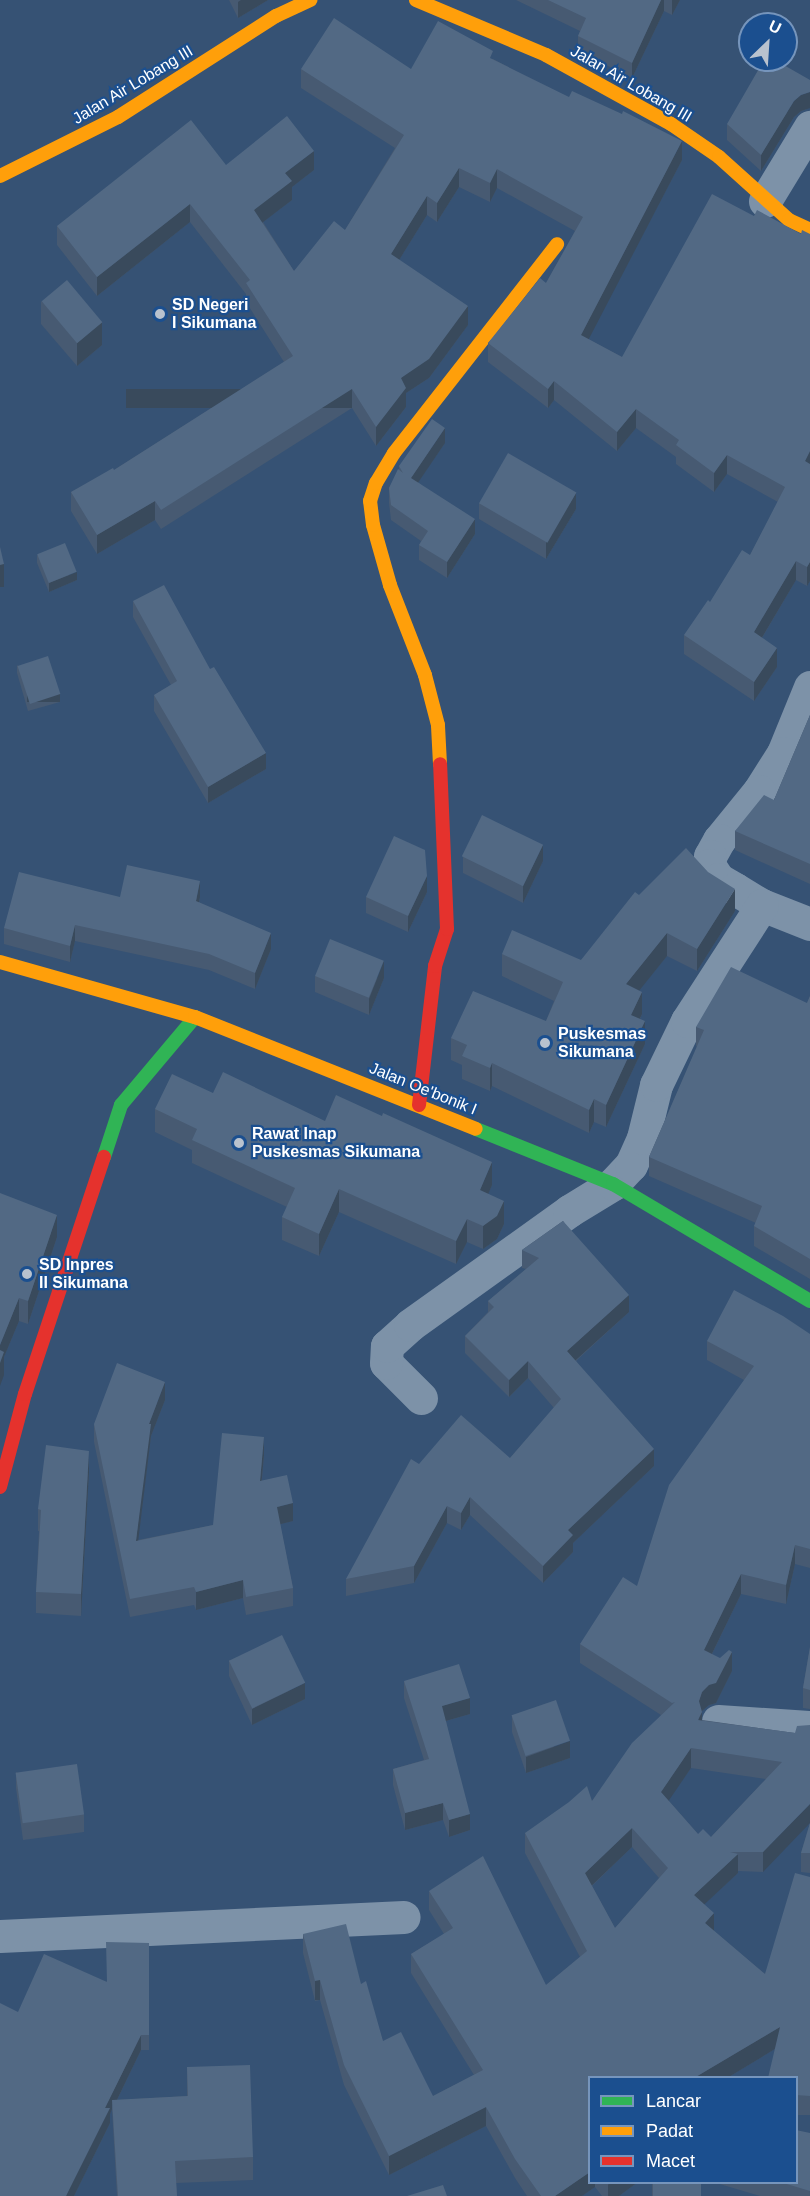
<!DOCTYPE html>
<style>
body{margin:0}
#map{position:relative;width:810px;height:2196px;overflow:hidden;background:#365274;font-family:Arial,sans-serif}
div>[style]{position:absolute}
.street>*{height:33px;margin:-16.5px;padding:0 16.5px;transform-origin:16.5px;border-radius:16.5px;background:#7d92a8}
.fast>*{height:14px;margin:-7px;padding:0 7px;transform-origin:7px;border-radius:7px;background:#30b455}
.slow>*{height:14px;margin:-7px;padding:0 7px;transform-origin:7px;border-radius:7px;background:#ff9f0a}
.jam>*{height:14px;margin:-7px;padding:0 7px;transform-origin:7px;border-radius:7px;background:#e5322d}
.wall>*{inset:0;background:#475a72;transform-origin:0 0}
.shaded-wall>*{inset:0;background:#394a5c;transform-origin:0 0}
.building>*{inset:0;background:#526984;transform-origin:0 0}
.dots>*{width:16px;height:16px;translate:-50% -50%;box-sizing:border-box;border:3px solid #1b4f8f;border-radius:50%}
span{translate:-50% -50%;white-space:nowrap;text-align:center;line-height:1.15;-webkit-text-stroke:4.5px #1b4f8f;paint-order:stroke}
.street-label{font-size:16px;color:#fff}
.poi-label{font-size:16px;color:#fff;font-weight:700}
.left{translate:0 -50%;text-align:left}
.legend{position:absolute;left:588px;top:2076px;width:210px;height:108px;box-sizing:border-box;background:#1b4f8f;border:2px solid #7695bc;margin:0;padding:8px 10px;list-style:none;font-size:18px;color:#fff}
.legend li{display:flex;align-items:center;gap:12px;height:30px}
.legend b{width:30px;border:2px solid #7695bc}
.north{position:absolute;left:738px;top:12px;width:60px;height:60px;box-sizing:border-box;background:#1b4f8f;border:2px solid #7695bc;border-radius:50%;rotate:25deg;font-size:16px;font-weight:700;line-height:24px;text-align:center;color:#fff}
.north::after{content:'';display:block;margin:auto;width:21px;height:27px;background:#b9c2ce;clip-path:polygon(50% 0,100% 100%,50% 72%,0 100%)}
</style>
<div id="map">
<div class="street">
<i style="left:765px;top:201px;width:87px;rotate:-58.7deg"></i>
<i style="left:810px;top:687px;width:71px;rotate:112.2deg"></i>
<i style="left:783px;top:753px;width:45px;rotate:122.3deg"></i>
<i style="left:759px;top:791px;width:63px;rotate:129.2deg"></i>
<i style="left:719px;top:840px;width:18px;rotate:119deg"></i>
<i style="left:710px;top:856px;width:9px;rotate:96deg"></i>
<i style="left:709px;top:865px;width:17px;rotate:57deg"></i>
<i style="left:718px;top:879px;width:20px;rotate:30deg"></i>
<i style="left:735px;top:889px;width:31px;rotate:31deg"></i>
<i style="left:762px;top:905px;width:52px;rotate:21.6deg"></i>
<i style="left:421px;top:1398px;width:49px;rotate:-135deg"></i>
<i style="left:386px;top:1363px;width:17px;rotate:-87deg"></i>
<i style="left:387px;top:1346px;width:31px;rotate:-42deg"></i>
<i style="left:410px;top:1325px;width:196px;rotate:-35.6deg"></i>
<i style="left:569px;top:1211px;width:52px;rotate:-31.5deg"></i>
<i style="left:613px;top:1184px;width:26px;rotate:-47deg"></i>
<i style="left:631px;top:1165px;width:30px;rotate:-66deg"></i>
<i style="left:643px;top:1138px;width:55px;rotate:-76.2deg"></i>
<i style="left:656px;top:1085px;width:71px;rotate:-64.2deg"></i>
<i style="left:687px;top:1021px;width:138px;rotate:-57.1deg"></i>
<i style="left:718px;top:1721px;width:92px;rotate:3.7deg"></i>
<i style="left:0;top:1936px;width:404px;rotate:-2.7deg"></i>
</div>
<div class="fast">
<i style="left:476px;top:1129px;width:148px;rotate:21.9deg"></i>
<i style="left:613px;top:1184px;width:229px;rotate:30.7deg"></i>
<i style="left:104px;top:1157px;width:55px;rotate:-71.9deg"></i>
<i style="left:121px;top:1105px;width:115px;rotate:-49.9deg"></i>
</div>
<div class="slow">
<i style="left:416px;top:0;width:141px;rotate:22.9deg"></i>
<i style="left:546px;top:55px;width:143px;rotate:28.9deg"></i>
<i style="left:671px;top:124px;width:58px;rotate:34.5deg"></i>
<i style="left:719px;top:157px;width:94px;rotate:42deg"></i>
<i style="left:789px;top:220px;width:23px;rotate:25deg"></i>
<i style="left:0;top:176px;width:132px;rotate:-26.6deg"></i>
<i style="left:118px;top:117px;width:188px;rotate:-32.6deg"></i>
<i style="left:276px;top:16px;width:38px;rotate:-25deg"></i>
<i style="left:440px;top:764px;width:39px;rotate:-93deg"></i>
<i style="left:438px;top:725px;width:52px;rotate:-104.6deg"></i>
<i style="left:425px;top:675px;width:97px;rotate:-111.3deg"></i>
<i style="left:390px;top:585px;width:62px;rotate:-105.8deg"></i>
<i style="left:373px;top:525px;width:24px;rotate:-97deg"></i>
<i style="left:370px;top:501px;width:19px;rotate:-72deg"></i>
<i style="left:376px;top:483px;width:35px;rotate:-59deg"></i>
<i style="left:394px;top:453px;width:265px;rotate:-52deg"></i>
<i style="left:0;top:962px;width:203px;rotate:15.8deg"></i>
<i style="left:195px;top:1017px;width:302px;rotate:21.7deg"></i>
</div>
<div class="jam">
<i style="left:419px;top:1105px;width:140px;rotate:-83.4deg"></i>
<i style="left:435px;top:966px;width:39px;rotate:-72deg"></i>
<i style="left:447px;top:929px;width:165px;rotate:-92.4deg"></i>
<i style="left:0;top:1487px;width:96px;rotate:-75deg"></i>
<i style="left:25px;top:1394px;width:250px;rotate:-71.6deg"></i>
</div>
<div class="wall">
<i style="clip-path:polygon(229px 0,268px 0,238px 18px)"></i>
<i style="clip-path:polygon(516px 0,680px 0,672px 15px,664px 11px,632px 78px,578px 51px,578px 36px,580px 31px)"></i>
<i style="clip-path:polygon(493px 59px,682px 160px,588px 339px,622px 357px,754px 216px,801px 234px,810px 234px,810px 581px,807px 586px,796px 580px,762px 638px,777px 667px,754px 701px,684px 654px,684px 635px,750px 555px,778px 502px,727px 474px,714px 492px,676px 464px,676px 457px,636px 428px,617px 451px,554px 400px,548px 408px,488px 362px,488px 343px,546px 283px,575px 231px,497px 188px,490px 202px,459px 187px,437px 222px,427px 215px,399px 260px,468px 325px,429px 378px,406px 393px,406px 407px,376px 446px,352px 408px,161px 529px,155px 520px,97px 554px,71px 511px,71px 492px,114px 470px,284px 362px,246px 302px,246px 294px,190px 222px,97px 296px,57px 245px,57px 226px,226px 165px,314px 170px,292px 187px,292px 200px,263px 222px,294px 271px,345px 230px,395px 148px,301px 88px,301px 69px,411px 69px)"></i>
<i style="clip-path:polygon(810px 108px,801px 111px,794px 117px,761px 171px,727px 140px,727px 124px)"></i>
<i style="clip-path:polygon(41px 301px,102px 345px,77px 366px,41px 324px)"></i>
<i style="clip-path:polygon(445px 443px,418px 482px,475px 534px,447px 578px,419px 560px,419px 545px,421px 541px,391px 520px,389px 503px,389px 488px,399px 470px,399px 466px)"></i>
<i style="clip-path:polygon(479px 503px,576px 509px,546px 559px,479px 519px)"></i>
<i style="clip-path:polygon(37px 555px,77px 580px,49px 592px,37px 563px)"></i>
<i style="clip-path:polygon(133px 601px,210px 669px,266px 769px,208px 803px,154px 711px,154px 695px,171px 685px,133px 617px)"></i>
<i style="clip-path:polygon(17px 665px,60px 702px,28px 711px,17px 673px)"></i>
<i style="clip-path:polygon(810px 715px,810px 884px,735px 850px,735px 831px,774px 800px)"></i>
<i style="clip-path:polygon(463px 857px,543px 861px,523px 903px,463px 873px)"></i>
<i style="clip-path:polygon(427px 892px,408px 932px,366px 913px,366px 897px)"></i>
<i style="clip-path:polygon(639px 895px,735px 911px,697px 971px,667px 956px,639px 990px,642px 1014px,640px 1019px,645px 1044px,606px 1127px,594px 1122px,589px 1133px,492px 1086px,490px 1091px,462px 1079px,462px 1065px,451px 1060px,451px 1038px,546px 1021px,554px 1001px,502px 976px,502px 954px,581px 960px)"></i>
<i style="clip-path:polygon(120px 897px,200px 897px,199px 902px,271px 949px,255px 989px,209px 970px,75px 941px,70px 962px,4px 944px,4px 928px)"></i>
<i style="clip-path:polygon(315px 976px,384px 978px,369px 1015px,315px 992px)"></i>
<i style="clip-path:polygon(810px 996px,810px 1279px,754px 1246px,754px 1226px,756px 1223px,649px 1176px,649px 1157px,697px 1047px,696px 1046px,696px 1027px,807px 1003px)"></i>
<i style="clip-path:polygon(213px 1093px,325px 1121px,492px 1185px,488px 1194px,504px 1224px,497px 1239px,483px 1249px,467px 1242px,456px 1264px,339px 1212px,319px 1256px,282px 1240px,282px 1217px,287px 1207px,192px 1163px,192px 1150px,155px 1132px,155px 1109px)"></i>
<i style="clip-path:polygon(0 1193px,57px 1237px,28px 1324px,19px 1321px,4px 1357px,4px 1375px)"></i>
<i style="clip-path:polygon(563px 1221px,629px 1312px,576px 1361px,654px 1466px,573px 1543px,573px 1552px,543px 1583px,470px 1515px,461px 1530px,447px 1523px,414px 1583px,346px 1596px,346px 1579px,419px 1464px,510px 1458px,554px 1408px,528px 1378px,509px 1397px,465px 1353px,465px 1336px,488px 1312px,488px 1301px,526px 1269px,522px 1268px,522px 1250px)"></i>
<i style="clip-path:polygon(evenodd,810px 1334px,810px 1568px,795px 1564px,786px 1604px,741px 1594px,712px 1654px,732px 1671px,716px 1703px,709px 1705px,702px 1711px,702px 1720px,795px 1733px,763px 1872px,738px 1871px,738px 1873px,704px 1904px,714px 1931px,765px 1974px,810px 1877px,810px 2115px,796px 2115px,796px 2078px,775px 2049px,727px 2078px,590px 2078px,590px 2182px,638px 2182px,619px 2196px,602px 2196px,595px 2187px,582px 2196px,527px 2196px,515px 2178px,486px 2126px,389px 2175px,344px 2085px,320px 2000px,315px 2001px,303px 1953px,303px 1934px,361px 1984px,383px 2041px,433px 2096px,474px 2075px,411px 1973px,411px 1954px,444px 1934px,429px 1910px,429px 1891px,546px 1985px,580px 1957px,525px 1853px,525px 1833px,592px 1801px,661px 1715px,580px 1663px,580px 1644px,637px 1586px,744px 1380px,707px 1360px,707px 1341px,810px 1334px,691px 1768px,766px 1779px,711px 1837px,698px 1834px,668px 1800px,691px 1768px,810px 1334px,632px 1847px,659px 1878px,615px 1928px,592px 1886px,632px 1847px)"></i>
<i style="clip-path:polygon(165px 1400px,151px 1436px,138px 1540px,213px 1525px,264px 1455px,262px 1480px,293px 1521px,280px 1524px,293px 1588px,293px 1606px,246px 1615px,243px 1598px,196px 1610px,194px 1605px,130px 1617px,94px 1442px,94px 1424px)"></i>
<i style="clip-path:polygon(89px 1472px,81px 1616px,36px 1613px,36px 1592px,39px 1531px,38px 1531px,38px 1509px)"></i>
<i style="clip-path:polygon(810px 1647px,810px 1709px,803px 1708px,803px 1688px)"></i>
<i style="clip-path:polygon(229px 1660px,305px 1699px,252px 1725px,229px 1676px)"></i>
<i style="clip-path:polygon(404px 1681px,470px 1714px,446px 1721px,470px 1830px,449px 1837px,443px 1820px,405px 1830px,393px 1785px,393px 1769px,424px 1760px,404px 1698px)"></i>
<i style="clip-path:polygon(512px 1716px,570px 1758px,526px 1773px,512px 1732px)"></i>
<i style="clip-path:polygon(16px 1772px,84px 1815px,84px 1832px,23px 1840px,16px 1788px)"></i>
<i style="clip-path:polygon(810px 1823px,810px 1873px,801px 1872px,801px 1853px)"></i>
<i style="clip-path:polygon(149px 1943px,149px 2050px,141px 2050px,117px 2100px,187px 2096px,187px 2067px,253px 2157px,253px 2180px,176px 2183px,177px 2196px,117px 2196px,112px 2109px,110px 2114px,110px 2123px,74px 2196px,0 2196px,18px 2012px,106px 1982px)"></i>
<i style="clip-path:polygon(808px 2133px,810px 2196px,760px 2196px,713px 2182px,796px 2182px)"></i>
<i style="left:652px;top:2182px;width:49px;height:14px"></i>
</div>
<div class="shaded-wall">
<i style="clip-path:polygon(241px 0,268px 0,238px 18px,238px 2px)"></i>
<i style="clip-path:polygon(661px 0,664px 0,664px 11px,632px 78px,632px 63px)"></i>
<i style="clip-path:polygon(672px 0,680px 0,672px 15px)"></i>
<i style="clip-path:polygon(810px 92px,810px 108px,801px 111px,794px 117px,761px 171px,761px 155px,794px 101px,801px 95px)"></i>
<i style="clip-path:polygon(682px 141px,682px 160px,581px 354px,581px 335px)"></i>
<i style="clip-path:polygon(314px 151px,314px 170px,292px 187px,292px 200px,254px 229px,254px 210px,285px 173px)"></i>
<i style="clip-path:polygon(459px 168px,459px 187px,437px 222px,437px 203px)"></i>
<i style="clip-path:polygon(497px 169px,497px 188px,490px 202px,490px 183px)"></i>
<i style="clip-path:polygon(427px 196px,427px 215px,391px 273px,391px 254px)"></i>
<i style="clip-path:polygon(190px 204px,190px 222px,97px 296px,97px 277px)"></i>
<i style="clip-path:polygon(468px 306px,468px 325px,429px 378px,406px 393px,406px 407px,376px 446px,376px 427px,401px 378px)"></i>
<i style="clip-path:polygon(102px 322px,102px 345px,77px 366px,77px 343px)"></i>
<i style="clip-path:polygon(554px 381px,554px 400px,548px 408px,548px 389px)"></i>
<i style="left:352px;top:389px;width:19px;height:226px;rotate:90deg"></i>
<i style="clip-path:polygon(636px 409px,636px 428px,617px 451px,617px 432px)"></i>
<i style="clip-path:polygon(445px 428px,445px 443px,411px 493px,411px 478px)"></i>
<i style="clip-path:polygon(810px 451px,810px 470px,805px 461px)"></i>
<i style="clip-path:polygon(727px 455px,727px 474px,714px 492px,714px 473px)"></i>
<i style="clip-path:polygon(576px 493px,576px 509px,546px 559px,546px 543px)"></i>
<i style="clip-path:polygon(155px 501px,155px 520px,97px 554px,97px 535px)"></i>
<i style="clip-path:polygon(475px 519px,475px 534px,447px 578px,447px 562px)"></i>
<i style="clip-path:polygon(796px 561px,796px 580px,754px 651px,754px 632px)"></i>
<i style="clip-path:polygon(810px 562px,810px 581px,807px 586px,807px 567px)"></i>
<i style="left:4px;top:564px;width:23px;height:4px;rotate:90deg"></i>
<i style="clip-path:polygon(77px 572px,77px 580px,49px 592px,49px 583px)"></i>
<i style="clip-path:polygon(777px 648px,777px 667px,754px 701px,754px 682px)"></i>
<i style="left:60px;top:694px;width:8px;height:33px;rotate:90deg"></i>
<i style="clip-path:polygon(266px 753px,266px 769px,208px 803px,208px 787px)"></i>
<i style="clip-path:polygon(543px 845px,543px 861px,523px 903px,523px 886px)"></i>
<i style="clip-path:polygon(427px 876px,427px 892px,408px 932px,408px 916px)"></i>
<i style="clip-path:polygon(200px 881px,200px 897px,196px 917px,196px 901px)"></i>
<i style="clip-path:polygon(735px 889px,735px 911px,697px 971px,697px 949px)"></i>
<i style="clip-path:polygon(75px 925px,75px 941px,70px 962px,70px 946px)"></i>
<i style="clip-path:polygon(271px 933px,271px 949px,255px 989px,255px 973px)"></i>
<i style="clip-path:polygon(667px 933px,667px 956px,626px 1007px,626px 984px)"></i>
<i style="clip-path:polygon(384px 961px,384px 978px,369px 1015px,369px 999px)"></i>
<i style="clip-path:polygon(642px 992px,642px 1014px,631px 1037px,631px 1015px)"></i>
<i style="clip-path:polygon(645px 1021px,645px 1044px,606px 1127px,606px 1105px)"></i>
<i style="clip-path:polygon(492px 1063px,492px 1086px,490px 1091px,490px 1068px)"></i>
<i style="clip-path:polygon(594px 1099px,594px 1122px,589px 1133px,589px 1110px)"></i>
<i style="clip-path:polygon(492px 1162px,492px 1185px,480px 1213px,480px 1190px)"></i>
<i style="clip-path:polygon(339px 1189px,339px 1212px,319px 1256px,319px 1234px)"></i>
<i style="clip-path:polygon(504px 1201px,504px 1224px,497px 1239px,483px 1249px,483px 1226px)"></i>
<i style="clip-path:polygon(57px 1215px,57px 1237px,28px 1324px,28px 1301px)"></i>
<i style="clip-path:polygon(467px 1219px,467px 1242px,456px 1264px,456px 1241px)"></i>
<i style="clip-path:polygon(629px 1295px,629px 1312px,567px 1368px,567px 1351px)"></i>
<i style="clip-path:polygon(19px 1298px,19px 1321px,4px 1357px,4px 1375px,0 1386px,0 1345px)"></i>
<i style="clip-path:polygon(528px 1361px,528px 1378px,509px 1397px,509px 1380px)"></i>
<i style="clip-path:polygon(165px 1382px,165px 1400px,151px 1436px,136px 1559px,136px 1541px,149px 1424px)"></i>
<i style="clip-path:polygon(264px 1437px,264px 1455px,260px 1499px,260px 1481px)"></i>
<i style="clip-path:polygon(654px 1449px,654px 1466px,573px 1543px,573px 1552px,543px 1583px,543px 1566px,568px 1530px)"></i>
<i style="clip-path:polygon(89px 1451px,89px 1472px,81px 1616px,81px 1594px)"></i>
<i style="clip-path:polygon(470px 1497px,470px 1515px,461px 1530px,461px 1513px)"></i>
<i style="clip-path:polygon(293px 1503px,293px 1521px,277px 1525px,277px 1507px)"></i>
<i style="clip-path:polygon(447px 1506px,447px 1523px,414px 1583px,414px 1566px)"></i>
<i style="clip-path:polygon(795px 1545px,795px 1564px,786px 1604px,786px 1585px)"></i>
<i style="clip-path:polygon(741px 1574px,741px 1594px,704px 1670px,704px 1650px)"></i>
<i style="clip-path:polygon(243px 1580px,243px 1598px,196px 1610px,196px 1592px)"></i>
<i style="clip-path:polygon(732px 1652px,732px 1671px,716px 1703px,709px 1705px,702px 1711px,702px 1731px,698px 1739px,699px 1701px,702px 1692px)"></i>
<i style="clip-path:polygon(305px 1683px,305px 1699px,252px 1725px,252px 1709px)"></i>
<i style="clip-path:polygon(470px 1698px,470px 1714px,442px 1722px,442px 1706px)"></i>
<i style="clip-path:polygon(570px 1741px,570px 1758px,526px 1773px,526px 1757px)"></i>
<i style="clip-path:polygon(691px 1748px,691px 1768px,661px 1812px,661px 1792px)"></i>
<i style="clip-path:polygon(443px 1803px,443px 1820px,405px 1830px,405px 1813px)"></i>
<i style="clip-path:polygon(810px 1804px,810px 1823px,763px 1872px,763px 1852px)"></i>
<i style="clip-path:polygon(470px 1814px,470px 1830px,449px 1837px,449px 1820px)"></i>
<i style="clip-path:polygon(632px 1828px,632px 1847px,585px 1892px,585px 1873px)"></i>
<i style="clip-path:polygon(738px 1854px,738px 1873px,694px 1914px,694px 1895px)"></i>
<i style="clip-path:polygon(714px 1913px,714px 1933px,705px 1923px)"></i>
<i style="left:320px;top:1980px;width:20px;height:5px;rotate:90deg"></i>
<i style="clip-path:polygon(780px 2027px,780px 2046px,727px 2078px,694px 2078px)"></i>
<i style="clip-path:polygon(141px 2035px,141px 2050px,113px 2108px,112px 2100px,112px 2109px,110px 2114px,110px 2123px,74px 2196px,66px 2196px,105px 2108px)"></i>
<i style="clip-path:polygon(486px 2107px,486px 2126px,389px 2175px,389px 2156px)"></i>
<i style="clip-path:polygon(590px 2172px,590px 2182px,595px 2182px,595px 2187px,582px 2196px,555px 2196px)"></i>
<i style="clip-path:polygon(610px 2182px,638px 2182px,619px 2196px,608px 2196px,608px 2185px)"></i>
</div>
<div class="building">
<i style="clip-path:polygon(548px 0,661px 0,632px 63px,578px 36px,586px 18px)"></i>
<i style="clip-path:polygon(334px 18px,411px 69px,438px 21px,493px 51px,490px 58px,569px 97px,572px 91px,622px 114px,623px 111px,682px 141px,581px 335px,622px 357px,712px 194px,754px 216px,757px 210px,801px 234px,802px 230px,810px 234px,810px 451px,805px 461px,810px 464px,810px 562px,807px 567px,796px 561px,754px 632px,777px 648px,754px 682px,684px 635px,708px 600px,710px 602px,742px 550px,750px 555px,785px 487px,727px 455px,714px 473px,676px 445px,679px 440px,636px 409px,617px 432px,554px 381px,548px 389px,488px 343px,540px 278px,546px 283px,583px 217px,497px 169px,490px 183px,459px 168px,437px 203px,427px 196px,391px 254px,468px 306px,429px 359px,401px 378px,406px 388px,376px 427px,352px 389px,161px 510px,155px 501px,97px 535px,71px 492px,113px 468px,114px 470px,293px 356px,246px 283px,250px 280px,190px 204px,97px 277px,57px 226px,191px 120px,226px 165px,287px 116px,314px 151px,285px 173px,292px 181px,254px 210px,294px 271px,334px 221px,345px 230px,404px 135px,301px 69px)"></i>
<i style="clip-path:polygon(764px 60px,775px 60px,810px 80px,810px 92px,801px 95px,794px 101px,761px 155px,727px 124px)"></i>
<i style="left:67px;top:280px;width:55px;height:33px;rotate:50deg"></i>
<i style="clip-path:polygon(432px 419px,445px 428px,411px 478px,475px 519px,447px 562px,419px 545px,428px 531px,391px 505px,389px 488px,398px 469px,403px 473px,399px 466px)"></i>
<i style="left:508px;top:453px;width:79px;height:58px;rotate:30deg"></i>
<i style="left:65px;top:543px;width:31px;height:30px;rotate:68deg"></i>
<i style="clip-path:polygon(0 547px,4px 564px,0 565px)"></i>
<i style="clip-path:polygon(164px 585px,210px 669px,214px 667px,266px 753px,208px 787px,154px 695px,177px 681px,133px 601px)"></i>
<i style="left:48px;top:656px;width:40px;height:32px;rotate:72deg"></i>
<i style="clip-path:polygon(810px 715px,810px 864px,735px 831px,764px 795px,774px 800px)"></i>
<i style="left:482px;top:815px;width:68px;height:46px;rotate:26deg"></i>
<i style="clip-path:polygon(394px 836px,425px 850px,427px 876px,408px 916px,366px 897px)"></i>
<i style="clip-path:polygon(686px 848px,708px 872px,735px 889px,697px 949px,667px 933px,626px 984px,642px 992px,631px 1015px,645px 1021px,606px 1105px,594px 1099px,589px 1110px,492px 1063px,490px 1068px,462px 1056px,467px 1045px,451px 1038px,473px 991px,546px 1021px,563px 982px,502px 954px,512px 930px,581px 960px,635px 892px,639px 895px)"></i>
<i style="clip-path:polygon(127px 865px,200px 881px,196px 901px,271px 933px,255px 973px,209px 954px,75px 925px,70px 946px,4px 928px,19px 872px,120px 897px)"></i>
<i style="left:330px;top:939px;width:58px;height:40px;rotate:22deg"></i>
<i style="clip-path:polygon(731px 967px,807px 1003px,810px 996px,810px 1259px,754px 1226px,762px 1206px,649px 1157px,704px 1030px,696px 1027px)"></i>
<i style="clip-path:polygon(223px 1072px,325px 1121px,336px 1095px,382px 1116px,383px 1113px,492px 1162px,480px 1190px,504px 1201px,497px 1216px,483px 1226px,467px 1219px,456px 1241px,339px 1189px,319px 1234px,282px 1217px,295px 1188px,192px 1140px,197px 1129px,155px 1109px,172px 1074px,213px 1093px)"></i>
<i style="clip-path:polygon(0 1193px,57px 1215px,28px 1301px,19px 1298px,0 1345px)"></i>
<i style="clip-path:polygon(563px 1221px,629px 1295px,567px 1351px,654px 1449px,568px 1530px,573px 1535px,543px 1566px,470px 1497px,461px 1513px,447px 1506px,414px 1566px,346px 1579px,411px 1459px,419px 1464px,461px 1415px,510px 1458px,561px 1399px,528px 1361px,509px 1380px,465px 1336px,494px 1307px,488px 1301px,539px 1258px,522px 1250px)"></i>
<i style="clip-path:polygon(evenodd,734px 1290px,783px 1316px,810px 1334px,810px 1549px,795px 1545px,786px 1585px,741px 1574px,704px 1650px,720px 1658px,729px 1650px,732px 1652px,716px 1683px,709px 1685px,702px 1692px,699px 1701px,702px 1712px,698px 1720px,795px 1733px,797px 1726px,810px 1725px,810px 1804px,763px 1852px,730px 1852px,738px 1854px,694px 1895px,714px 1913px,705px 1923px,765px 1974px,795px 1873px,810px 1877px,810px 2096px,796px 2095px,796px 2078px,768px 2078px,780px 2027px,694px 2078px,590px 2078px,590px 2172px,555px 2196px,541px 2196px,515px 2159px,486px 2107px,389px 2156px,344px 2065px,320px 1980px,315px 1981px,303px 1934px,346px 1924px,361px 1984px,366px 1981px,383px 2041px,401px 2032px,433px 2096px,483px 2070px,411px 1954px,453px 1928px,429px 1891px,483px 1856px,546px 1985px,587px 1951px,525px 1833px,569px 1802px,587px 1786px,592px 1801px,632px 1743px,675px 1702px,672px 1703px,580px 1644px,623px 1577px,637px 1586px,669px 1485px,754px 1366px,707px 1341px,734px 1290px,691px 1748px,782px 1762px,711px 1837px,703px 1829px,698px 1834px,661px 1792px,691px 1748px,734px 1290px,632px 1828px,668px 1868px,615px 1928px,585px 1873px,632px 1828px)"></i>
<i style="clip-path:polygon(0 1350px,4px 1352px,0 1363px)"></i>
<i style="clip-path:polygon(117px 1363px,165px 1382px,149px 1424px,151px 1424px,136px 1541px,213px 1525px,222px 1433px,264px 1437px,260px 1481px,287px 1475px,293px 1503px,277px 1507px,293px 1588px,246px 1597px,243px 1580px,196px 1592px,194px 1587px,130px 1599px,94px 1424px)"></i>
<i style="clip-path:polygon(46px 1445px,89px 1451px,81px 1594px,36px 1592px,41px 1510px,38px 1509px)"></i>
<i style="left:282px;top:1635px;width:53px;height:59px;rotate:64deg"></i>
<i style="clip-path:polygon(810px 1647px,810px 1690px,803px 1688px)"></i>
<i style="clip-path:polygon(459px 1664px,470px 1698px,442px 1706px,470px 1814px,449px 1820px,443px 1803px,405px 1813px,393px 1769px,429px 1759px,404px 1681px)"></i>
<i style="left:556px;top:1700px;width:43px;height:47px;rotate:71deg"></i>
<i style="left:77px;top:1764px;width:51px;height:62px;rotate:82deg"></i>
<i style="clip-path:polygon(810px 1823px,810px 1853px,801px 1853px)"></i>
<i style="clip-path:polygon(106px 1942px,149px 1943px,149px 2035px,141px 2035px,105px 2108px,110px 2108px,66px 2196px,0 2196px,0 2003px,18px 2012px,44px 1954px,107px 1982px)"></i>
<i style="clip-path:polygon(250px 2065px,253px 2157px,175px 2161px,177px 2196px,118px 2196px,112px 2100px,188px 2096px,187px 2067px)"></i>
<i style="clip-path:polygon(796px 2130px,810px 2133px,810px 2191px,780px 2182px,796px 2182px)"></i>
<i style="left:653px;top:2182px;width:48px;height:14px"></i>
<i style="clip-path:polygon(443px 2185px,447px 2196px,407px 2196px)"></i>
</div>
<div class="dots">
<i style="left:160px;top:314px;background:#b9c2ce"></i>
<i style="left:545px;top:1043px;background:#b9c2ce"></i>
<i style="left:239px;top:1143px;background:#b9c2ce"></i>
<i style="left:27px;top:1274px;background:#b9c2ce"></i>
</div>
<div class="street-label">
<span style="left:631px;top:84px;rotate:30deg">Jalan Air Lobang III</span>
<span style="left:133px;top:85px;rotate:-31deg">Jalan Air Lobang III</span>
<span style="left:423px;top:1089px;rotate:22deg">Jalan Oe'bonik I</span>
</div>
<div class="poi-label">
<span class="left" style="left:172px;top:314px">SD Negeri<br>I Sikumana</span>
<span class="left" style="left:558px;top:1043px">Puskesmas<br>Sikumana</span>
<span class="left" style="left:252px;top:1143px">Rawat Inap<br>Puskesmas Sikumana</span>
<span class="left" style="left:39px;top:1274px">SD Inpres<br>II Sikumana</span>
</div>
<ul class="legend">
<li><b style="height:8px;background:#30b455"></b>Lancar</li>
<li><b style="height:8px;background:#ff9f0a"></b>Padat</li>
<li><b style="height:8px;background:#e5322d"></b>Macet</li>
</ul>
<div class="north">U</div>
</div>
